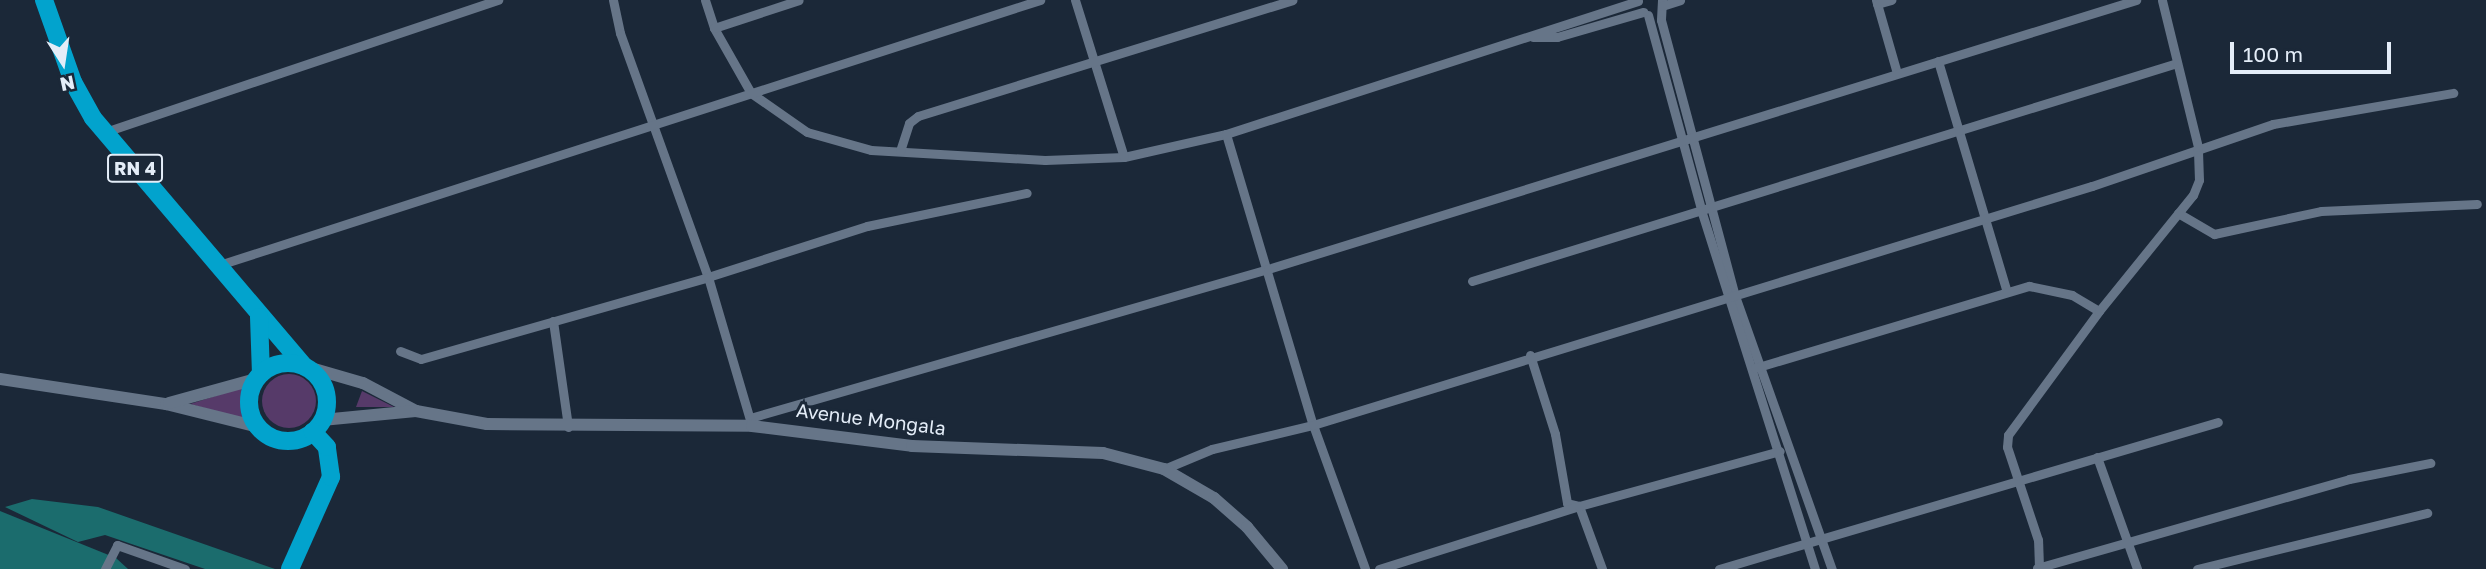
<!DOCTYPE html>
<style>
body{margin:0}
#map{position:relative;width:2486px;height:569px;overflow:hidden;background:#1b2838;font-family:"Golos Text",sans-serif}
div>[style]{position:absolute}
.green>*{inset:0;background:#563a69}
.round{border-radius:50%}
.water>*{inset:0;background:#1b6c6d}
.street>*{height:9px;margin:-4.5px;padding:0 4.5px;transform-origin:4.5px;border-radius:4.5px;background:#667588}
.secondary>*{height:12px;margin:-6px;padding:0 6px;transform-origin:6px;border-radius:6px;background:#667588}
.highway>*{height:18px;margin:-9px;padding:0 9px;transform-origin:9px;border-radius:9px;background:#02a3cd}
.highway>.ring{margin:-9px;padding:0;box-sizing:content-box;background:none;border:18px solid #02a3cd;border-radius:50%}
span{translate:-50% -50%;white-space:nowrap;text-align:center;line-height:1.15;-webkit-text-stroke:6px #1b2838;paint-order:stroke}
.shield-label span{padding:2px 5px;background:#1b2838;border:2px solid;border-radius:5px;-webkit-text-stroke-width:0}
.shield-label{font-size:18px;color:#e4edf8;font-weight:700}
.street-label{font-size:19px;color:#e4edf8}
.north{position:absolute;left:28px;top:28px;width:70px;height:70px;-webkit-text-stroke:5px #1b2838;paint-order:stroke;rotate:168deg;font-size:19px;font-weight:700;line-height:28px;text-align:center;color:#e4edf8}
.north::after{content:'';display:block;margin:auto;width:24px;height:32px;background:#e4edf8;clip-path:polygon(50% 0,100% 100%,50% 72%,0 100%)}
.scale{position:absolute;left:2230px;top:42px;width:161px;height:32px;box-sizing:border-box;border:4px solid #e4edf8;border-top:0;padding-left:9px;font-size:21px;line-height:24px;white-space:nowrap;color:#e4edf8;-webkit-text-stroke:5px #1b2838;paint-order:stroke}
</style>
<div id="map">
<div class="green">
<i class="round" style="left:262px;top:374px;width:54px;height:54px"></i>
<i style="clip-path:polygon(247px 386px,247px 420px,190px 404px)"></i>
<i style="clip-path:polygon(362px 391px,394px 407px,356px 407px)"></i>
</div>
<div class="water">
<i style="clip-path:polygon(32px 499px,98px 507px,275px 569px,205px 569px,105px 535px,78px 542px,5px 507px)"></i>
<i style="clip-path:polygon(0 511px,116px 558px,128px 569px,0 569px)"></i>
</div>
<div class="street">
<i style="left:613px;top:0;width:34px;rotate:78deg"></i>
<i style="left:620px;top:33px;width:259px;rotate:70.2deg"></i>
<i style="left:708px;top:277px;width:149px;rotate:73.6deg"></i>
<i style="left:705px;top:0;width:29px;rotate:72deg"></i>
<i style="left:714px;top:28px;width:75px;rotate:60.4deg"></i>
<i style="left:751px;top:93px;width:68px;rotate:34.9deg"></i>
<i style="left:807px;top:132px;width:66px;rotate:15.7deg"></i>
<i style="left:871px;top:150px;width:174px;rotate:3.3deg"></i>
<i style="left:1045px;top:160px;width:79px;rotate:-2.2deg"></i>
<i style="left:1124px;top:157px;width:105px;rotate:-12.7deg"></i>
<i style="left:1226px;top:134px;width:433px;rotate:-17.9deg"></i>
<i style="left:1075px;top:0;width:164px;rotate:72.7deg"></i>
<i style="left:1662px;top:0;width:20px;rotate:93deg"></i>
<i style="left:1661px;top:20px;width:283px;rotate:75deg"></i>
<i style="left:1734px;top:293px;width:293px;rotate:70.5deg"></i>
<i style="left:1876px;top:0;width:76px;rotate:74deg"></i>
<i style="left:1877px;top:4px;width:15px;rotate:-16deg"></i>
<i style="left:1662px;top:6px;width:19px;rotate:-18deg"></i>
<i style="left:1648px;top:15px;width:205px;rotate:74.7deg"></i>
<i style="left:1702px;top:213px;width:374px;rotate:72.4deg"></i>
<i style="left:714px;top:28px;width:89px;rotate:-18.2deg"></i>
<i style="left:1533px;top:37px;width:24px"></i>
<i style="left:1557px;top:37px;width:90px;rotate:-16.2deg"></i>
<i style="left:1938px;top:61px;width:238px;rotate:73.4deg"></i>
<i style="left:105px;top:132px;width:415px;rotate:-18.6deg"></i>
<i style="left:1226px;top:134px;width:304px;rotate:73.4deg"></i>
<i style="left:1313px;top:425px;width:153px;rotate:70.1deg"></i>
<i style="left:900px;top:151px;width:29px;rotate:-72deg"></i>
<i style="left:909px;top:123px;width:11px;rotate:-38deg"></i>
<i style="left:918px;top:116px;width:392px;rotate:-17.2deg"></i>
<i style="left:2178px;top:213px;width:42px;rotate:30.3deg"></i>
<i style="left:2214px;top:234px;width:109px;rotate:-12.1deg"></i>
<i style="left:2321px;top:211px;width:156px;rotate:-2.6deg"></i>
<i style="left:219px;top:265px;width:863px;rotate:-17.89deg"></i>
<i style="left:1472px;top:281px;width:738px;rotate:-17.18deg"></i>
<i style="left:553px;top:321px;width:107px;rotate:81.9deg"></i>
<i style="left:400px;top:351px;width:22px;rotate:21deg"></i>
<i style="left:421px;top:359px;width:298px;rotate:-15.9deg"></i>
<i style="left:708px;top:277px;width:167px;rotate:-17.8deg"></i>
<i style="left:867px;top:226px;width:163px;rotate:-11.7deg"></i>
<i style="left:1530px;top:355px;width:83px;rotate:72.4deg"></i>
<i style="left:1555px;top:434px;width:70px;rotate:80.1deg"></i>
<i style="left:1567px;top:503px;width:12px;rotate:14deg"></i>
<i style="left:1579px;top:506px;width:67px;rotate:69.9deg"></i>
<i style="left:1755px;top:368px;width:286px;rotate:-16.7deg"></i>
<i style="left:2029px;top:286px;width:44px;rotate:11.8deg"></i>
<i style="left:2072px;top:295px;width:31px;rotate:31deg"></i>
<i style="left:750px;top:418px;width:539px;rotate:-16.05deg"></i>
<i style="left:1268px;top:269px;width:909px;rotate:-17.22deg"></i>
<i style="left:2097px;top:457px;width:119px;rotate:70.3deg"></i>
<i style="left:1164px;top:469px;width:52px;rotate:-22.6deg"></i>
<i style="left:1212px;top:449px;width:104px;rotate:-13.4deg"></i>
<i style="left:1313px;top:425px;width:815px;rotate:-17.06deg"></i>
<i style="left:2092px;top:186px;width:191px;rotate:-18.9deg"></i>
<i style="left:2273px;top:124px;width:183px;rotate:-9.8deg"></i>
<i style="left:2039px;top:567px;width:27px;rotate:-92deg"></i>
<i style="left:2038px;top:540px;width:98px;rotate:-108.4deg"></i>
<i style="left:2007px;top:447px;width:12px;rotate:-85deg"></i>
<i style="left:2008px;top:435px;width:154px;rotate:-53.7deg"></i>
<i style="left:2099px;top:311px;width:149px;rotate:-51deg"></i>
<i style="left:2193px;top:195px;width:16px;rotate:-68deg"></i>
<i style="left:2199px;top:180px;width:33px;rotate:-92deg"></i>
<i style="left:2198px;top:147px;width:151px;rotate:-103.8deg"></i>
<i style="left:2037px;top:568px;width:324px;rotate:-15.9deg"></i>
<i style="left:2349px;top:479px;width:83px;rotate:-11.2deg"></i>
<i style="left:105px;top:569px;width:27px;rotate:-63deg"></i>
<i style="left:117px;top:545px;width:72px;rotate:19.4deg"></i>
<i style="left:1379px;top:569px;width:210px;rotate:-17.5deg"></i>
<i style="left:1579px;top:506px;width:208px;rotate:-15.3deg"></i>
<i style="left:1719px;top:569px;width:520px;rotate:-16.41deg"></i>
<i style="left:2197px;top:569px;width:237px;rotate:-13.7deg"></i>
</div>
<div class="secondary">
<i style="left:304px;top:366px;width:61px;rotate:16.1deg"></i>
<i style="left:363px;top:383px;width:60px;rotate:27.8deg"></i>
<i style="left:0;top:379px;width:168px;rotate:8.6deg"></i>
<i style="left:166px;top:404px;width:95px;rotate:14deg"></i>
<i style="left:169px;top:403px;width:90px;rotate:-15.4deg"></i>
<i style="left:322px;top:420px;width:94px;rotate:-5.5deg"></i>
<i style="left:416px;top:411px;width:72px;rotate:10.4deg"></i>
<i style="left:487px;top:424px;width:265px;rotate:0.4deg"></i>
<i style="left:752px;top:426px;width:161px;rotate:7.1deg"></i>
<i style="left:912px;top:446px;width:191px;rotate:2.1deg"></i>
<i style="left:1103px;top:453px;width:63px;rotate:14.7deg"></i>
<i style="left:1164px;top:469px;width:58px;rotate:30.1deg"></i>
<i style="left:1214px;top:498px;width:44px;rotate:41.3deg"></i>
<i style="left:1247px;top:527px;width:55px;rotate:50.2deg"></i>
</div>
<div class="highway">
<i style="left:44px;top:0;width:87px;rotate:70.5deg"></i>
<i style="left:73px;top:82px;width:41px;rotate:60.9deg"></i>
<i style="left:93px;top:118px;width:326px;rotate:49.6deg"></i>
<i style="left:259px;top:317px;width:57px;rotate:88deg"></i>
<i class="ring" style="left:249px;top:363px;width:60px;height:60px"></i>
<i style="left:290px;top:569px;width:101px;rotate:-66deg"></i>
<i style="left:331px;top:477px;width:30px;rotate:-98deg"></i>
<i style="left:327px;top:447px;width:21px;rotate:-133deg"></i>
</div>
<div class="shield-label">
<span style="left:135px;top:168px">RN 4</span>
</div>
<div class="street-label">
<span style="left:871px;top:419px;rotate:7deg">Avenue Mongala</span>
</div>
<div class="north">N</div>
<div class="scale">100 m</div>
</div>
